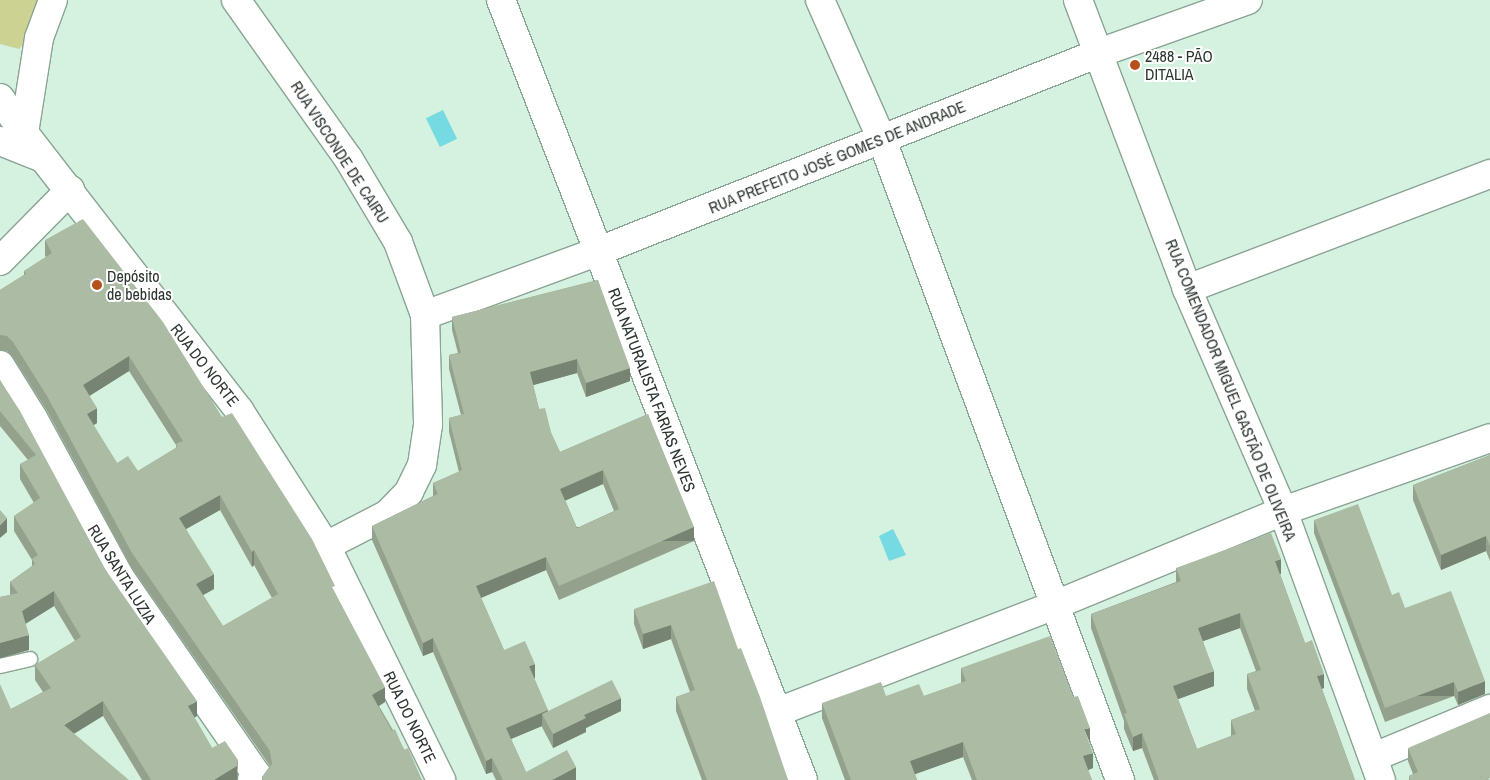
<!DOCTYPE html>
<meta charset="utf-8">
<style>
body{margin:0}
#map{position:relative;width:1490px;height:780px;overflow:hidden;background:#d5f1df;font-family:"Archivo Narrow",sans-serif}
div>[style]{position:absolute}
.green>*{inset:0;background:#ccd291}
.water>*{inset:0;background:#75dae1;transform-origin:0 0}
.roads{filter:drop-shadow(1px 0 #8aa493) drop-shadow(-1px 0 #8aa493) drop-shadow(0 1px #8aa493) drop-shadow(0 -1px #8aa493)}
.service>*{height:14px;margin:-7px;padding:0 7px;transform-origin:7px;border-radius:7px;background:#fff}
.minor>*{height:28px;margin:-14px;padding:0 14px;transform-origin:14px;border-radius:14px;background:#fff}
.tertiary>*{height:28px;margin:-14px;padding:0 14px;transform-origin:14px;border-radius:14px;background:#fff}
.secondary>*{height:28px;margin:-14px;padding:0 14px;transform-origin:14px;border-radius:14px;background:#fff}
.wall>*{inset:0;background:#94a28d}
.shaded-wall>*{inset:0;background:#788473;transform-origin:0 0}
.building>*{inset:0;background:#acbca4}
.dots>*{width:14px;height:14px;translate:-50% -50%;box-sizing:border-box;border:2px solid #fff;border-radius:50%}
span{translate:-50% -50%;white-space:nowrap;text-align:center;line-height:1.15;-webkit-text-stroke:4px #fff;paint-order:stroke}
.poi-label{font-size:16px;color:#2b352e}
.left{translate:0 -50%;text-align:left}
.street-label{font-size:16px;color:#2b352e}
</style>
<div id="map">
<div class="green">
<i style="clip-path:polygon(0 0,42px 0,41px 23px,19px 49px,0 44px)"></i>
</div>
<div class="water">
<i style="left:443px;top:110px;width:32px;height:19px;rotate:64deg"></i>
<i style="clip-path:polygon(893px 529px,906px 555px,889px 561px,879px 536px)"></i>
</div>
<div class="roads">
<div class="service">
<i style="left:0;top:666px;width:31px;rotate:-13deg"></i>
</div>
<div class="minor">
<i style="left:236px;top:0;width:194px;rotate:54.7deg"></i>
<i style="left:348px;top:158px;width:98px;rotate:59.2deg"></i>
<i style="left:398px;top:242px;width:78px;rotate:69.7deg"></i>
<i style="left:425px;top:315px;width:110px;rotate:88.4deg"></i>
<i style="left:428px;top:425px;width:40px;rotate:98.5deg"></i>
<i style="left:422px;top:465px;width:30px;rotate:116deg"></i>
<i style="left:409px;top:492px;width:30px;rotate:134deg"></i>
<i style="left:388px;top:514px;width:70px;rotate:152.7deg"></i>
<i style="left:501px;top:0;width:836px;rotate:68.83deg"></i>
<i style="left:820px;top:0;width:153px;rotate:66.1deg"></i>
<i style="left:882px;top:140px;width:683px;rotate:69.6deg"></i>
<i style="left:24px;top:133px;width:96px;rotate:-81deg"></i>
<i style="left:39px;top:38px;width:40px;rotate:-69.8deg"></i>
<i style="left:0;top:141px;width:46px;rotate:21.6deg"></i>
<i style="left:0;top:261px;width:100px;rotate:-45.4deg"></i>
<i style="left:1187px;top:289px;width:324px;rotate:-20.8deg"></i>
<i style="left:425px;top:315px;width:185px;rotate:-20.2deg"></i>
<i style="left:599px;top:251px;width:538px;rotate:-21.6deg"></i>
<i style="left:1099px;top:53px;width:158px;rotate:-19.6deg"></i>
<i style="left:0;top:365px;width:62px;rotate:58.1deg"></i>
<i style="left:33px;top:418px;width:180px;rotate:61.4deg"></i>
<i style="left:119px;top:576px;width:242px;rotate:55.3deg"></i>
<i style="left:257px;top:775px;width:7px;rotate:135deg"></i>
<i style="left:775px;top:713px;width:300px;rotate:-21.1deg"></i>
<i style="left:1055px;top:605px;width:247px;rotate:-22.4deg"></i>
<i style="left:1283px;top:511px;width:219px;rotate:-19.4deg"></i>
<i style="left:1374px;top:757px;width:126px;rotate:-22.5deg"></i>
</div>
<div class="tertiary">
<i style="left:1078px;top:0;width:309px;rotate:69.3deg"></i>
<i style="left:1187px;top:289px;width:242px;rotate:66.6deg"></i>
<i style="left:1283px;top:511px;width:286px;rotate:70deg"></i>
</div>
<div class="secondary">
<i style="left:0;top:98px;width:42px;rotate:55.6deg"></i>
<i style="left:24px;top:133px;width:351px;rotate:52.2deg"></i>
<i style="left:239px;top:410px;width:161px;rotate:57.4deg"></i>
<i style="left:326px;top:546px;width:261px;rotate:63.8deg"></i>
</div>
</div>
<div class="wall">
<i style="clip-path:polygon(evenodd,45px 240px,222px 417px,335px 593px,385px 702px,379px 706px,422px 780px,262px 780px,262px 777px,270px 766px,132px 568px,47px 411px,13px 357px,7px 351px,0 350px,0 290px,24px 275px,24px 271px,46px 257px,45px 256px,45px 240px,129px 371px,176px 445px,176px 448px,138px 471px,117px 463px,93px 425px,97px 423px,89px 396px,129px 371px,45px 240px,220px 510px,252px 567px,254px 565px,272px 598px,223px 626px,203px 595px,214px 589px,186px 529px,220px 510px)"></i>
<i style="clip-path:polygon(evenodd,598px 280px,630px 381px,586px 397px,577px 373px,533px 385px,539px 409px,560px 452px,648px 414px,694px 541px,559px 600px,546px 570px,481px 598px,504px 650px,535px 678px,534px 678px,548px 711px,621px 711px,586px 728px,586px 732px,553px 748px,542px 727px,542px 726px,511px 739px,526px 772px,576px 780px,496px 780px,492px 772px,486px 774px,433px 652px,423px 656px,372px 540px,372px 526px,433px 496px,433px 483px,459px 472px,449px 432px,449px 418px,461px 415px,449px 369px,449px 355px,458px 353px,452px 330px,452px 317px,598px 280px,603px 484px,614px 511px,577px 528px,565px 500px,603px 484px)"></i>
<i style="clip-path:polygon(0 380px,105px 569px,197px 716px,194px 717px,212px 748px,238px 775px,237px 780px,142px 780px,103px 716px,11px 709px,43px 692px,35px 680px,35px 665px,75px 641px,54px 606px,25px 624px,29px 650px,0 658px,0 597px,10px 595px,10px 582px,32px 566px,32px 560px,14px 531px,14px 516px,34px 503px,20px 479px,20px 464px,28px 460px,0 426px)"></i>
<i style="clip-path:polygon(1490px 455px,1490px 561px,1486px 551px,1441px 570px,1413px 500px,1413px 485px)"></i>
<i style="clip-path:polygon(1314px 520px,1405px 608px,1485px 694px,1458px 705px,1454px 696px,1385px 722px,1314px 533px)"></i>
<i style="clip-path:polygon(evenodd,1176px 568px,1281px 574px,1280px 574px,1305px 643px,1324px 688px,1322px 689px,1355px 780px,1154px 780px,1142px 748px,1133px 751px,1124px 729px,1124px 721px,1091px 628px,1091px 614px,1176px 582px,1176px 568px,1240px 628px,1256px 671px,1247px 674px,1247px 689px,1255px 711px,1231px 720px,1231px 736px,1197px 749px,1178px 699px,1214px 686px,1203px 641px,1240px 628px)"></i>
<i style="clip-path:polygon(634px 609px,738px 649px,788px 780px,702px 780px,676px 711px,676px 697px,690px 692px,671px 639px,643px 649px,634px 624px)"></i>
<i style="clip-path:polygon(961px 668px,1089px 743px,1093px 768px,1088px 770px,1092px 780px,972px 780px,963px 757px,915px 774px,917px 780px,845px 780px,822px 718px,822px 703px,924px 696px,961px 683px)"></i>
<i style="clip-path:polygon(1408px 748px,1490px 780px,1409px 780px,1409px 776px,1413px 774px,1408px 761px)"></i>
</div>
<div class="shaded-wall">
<i style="clip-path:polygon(129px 356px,129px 371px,83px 400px,83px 385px)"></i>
<i style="clip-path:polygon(577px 359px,577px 373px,530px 386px,530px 372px)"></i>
<i style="clip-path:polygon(630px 368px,630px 381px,586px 397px,586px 383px)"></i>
<i style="clip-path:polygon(97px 408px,97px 423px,87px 430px,87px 414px)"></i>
<i style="clip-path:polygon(603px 470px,603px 484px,560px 503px,560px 489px)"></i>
<i style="clip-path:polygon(220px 495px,220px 510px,179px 533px,179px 518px)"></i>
<i style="clip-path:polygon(7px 518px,7px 532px,0 538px,0 525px)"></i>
<i style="left:694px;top:527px;width:14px;height:147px;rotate:90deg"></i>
<i style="clip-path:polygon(1486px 536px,1486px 551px,1441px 570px,1441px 555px)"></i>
<i style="clip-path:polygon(254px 550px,254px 565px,252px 567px,252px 552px)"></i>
<i style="clip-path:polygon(546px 557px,546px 570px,476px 600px,476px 586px)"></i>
<i style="clip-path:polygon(1281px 559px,1281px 574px,1275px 575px,1275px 561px)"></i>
<i style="clip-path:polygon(214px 574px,214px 589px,196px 599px,196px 584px)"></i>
<i style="clip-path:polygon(54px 591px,54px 606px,22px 626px,22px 611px)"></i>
<i style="clip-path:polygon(1240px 613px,1240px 628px,1198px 643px,1198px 628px)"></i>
<i style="clip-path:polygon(671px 625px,671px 639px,643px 649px,643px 634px)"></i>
<i style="clip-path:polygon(29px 635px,29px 650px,0 658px,0 643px)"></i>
<i style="clip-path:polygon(433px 638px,433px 652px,423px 656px,423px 643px)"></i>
<i style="clip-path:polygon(535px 664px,535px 678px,529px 680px,529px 666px)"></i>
<i style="clip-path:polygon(1214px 671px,1214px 686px,1173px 701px,1173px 686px)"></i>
<i style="clip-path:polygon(1324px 674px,1324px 688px,1317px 690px,1317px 676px)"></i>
<i style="clip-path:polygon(1485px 681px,1485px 694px,1458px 705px,1458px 692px)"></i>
<i style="left:1454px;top:682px;width:14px;height:74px;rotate:90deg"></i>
<i style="clip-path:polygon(385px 687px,385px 702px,372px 710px,372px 695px)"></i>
<i style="clip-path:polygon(621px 698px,621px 711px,586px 728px,586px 732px,553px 748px,553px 734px,584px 715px)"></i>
<i style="clip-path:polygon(103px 701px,103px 716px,64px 740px,64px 725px)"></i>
<i style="clip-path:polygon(197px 701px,197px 716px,188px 722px,188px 706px)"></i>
<i style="clip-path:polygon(548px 710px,548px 723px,542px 714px,542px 726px,506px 741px,506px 728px)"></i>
<i style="clip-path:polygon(1090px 728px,1090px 743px,1084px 729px)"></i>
<i style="clip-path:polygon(1142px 733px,1142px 748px,1133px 751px,1133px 737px)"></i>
<i style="clip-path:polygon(963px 742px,963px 757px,910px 776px,910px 761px)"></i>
<i style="clip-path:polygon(1093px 753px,1093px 768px,1083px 772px,1083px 756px)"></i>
<i style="clip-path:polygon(492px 758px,492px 772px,486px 774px,486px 761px)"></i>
<i style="clip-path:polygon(238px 760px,237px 780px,214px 780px)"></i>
<i style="clip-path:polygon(576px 767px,576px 780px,552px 780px)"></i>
</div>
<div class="building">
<i style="clip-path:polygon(evenodd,83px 219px,163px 322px,222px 417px,232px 413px,312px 539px,335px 586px,332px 587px,385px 687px,372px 695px,392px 731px,395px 729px,404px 750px,408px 748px,422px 780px,263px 780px,262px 777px,272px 764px,270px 751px,132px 553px,47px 396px,13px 342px,7px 336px,0 335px,0 290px,26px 274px,24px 271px,52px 253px,45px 240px,83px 219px,129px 356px,183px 441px,176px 444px,177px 447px,138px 471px,128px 456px,117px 463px,87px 414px,97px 408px,83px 385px,129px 356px,83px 219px,220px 495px,252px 552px,254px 550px,278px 594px,223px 626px,196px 584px,214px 574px,179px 518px,220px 495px)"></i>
<i style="clip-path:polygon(evenodd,598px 280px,630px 368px,586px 383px,577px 359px,530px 372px,539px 409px,545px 408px,551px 432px,560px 452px,648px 414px,694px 527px,559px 586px,546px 557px,476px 586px,504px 650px,525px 641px,535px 664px,529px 666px,548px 710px,506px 728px,526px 772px,567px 750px,576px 767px,552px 780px,503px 780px,492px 758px,486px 761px,433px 638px,423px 643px,372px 526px,438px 494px,433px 483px,462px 470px,449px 418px,464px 414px,449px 355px,461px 353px,452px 317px,598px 280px,603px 470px,619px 509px,577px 528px,560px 489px,603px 470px)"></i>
<i style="clip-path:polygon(0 380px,20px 411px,105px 569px,197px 701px,188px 706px,212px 748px,225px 741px,238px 760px,237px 766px,214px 780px,151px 780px,103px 701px,64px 725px,129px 780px,0 780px,0 684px,11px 709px,51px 688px,35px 665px,81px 637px,54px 591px,22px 611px,29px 635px,0 643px,0 597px,18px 593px,10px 582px,35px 564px,32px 559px,38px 555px,14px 516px,40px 498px,20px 464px,36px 455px,0 411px)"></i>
<i style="clip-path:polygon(1490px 455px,1490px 546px,1486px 536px,1441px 555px,1413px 485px)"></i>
<i style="clip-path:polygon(1358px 504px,1392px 595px,1399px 592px,1405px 608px,1451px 591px,1485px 681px,1458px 692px,1454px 682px,1385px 708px,1314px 520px)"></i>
<i style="clip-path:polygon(0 510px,7px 518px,0 525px)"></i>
<i style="clip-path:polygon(evenodd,1271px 533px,1281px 559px,1275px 561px,1305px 643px,1312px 640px,1324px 674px,1317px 676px,1355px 780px,1159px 780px,1142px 733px,1133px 737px,1124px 714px,1127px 713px,1091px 614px,1181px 581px,1176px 568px,1271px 533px,1240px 613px,1261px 670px,1247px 674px,1260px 709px,1231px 720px,1236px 734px,1197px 749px,1173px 686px,1214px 671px,1198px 628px,1240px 613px)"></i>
<i style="clip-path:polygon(714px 581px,738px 649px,741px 648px,760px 697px,788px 780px,707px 780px,676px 697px,695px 690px,671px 625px,643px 634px,634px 609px)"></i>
<i style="clip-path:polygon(1050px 636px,1073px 697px,1078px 696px,1090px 728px,1084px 729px,1093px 753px,1083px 756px,1092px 780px,977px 780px,963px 742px,910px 761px,917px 780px,851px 780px,822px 703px,881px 682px,886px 696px,919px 684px,924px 696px,966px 681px,961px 668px)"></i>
<i style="clip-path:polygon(612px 680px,621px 698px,584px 715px,586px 718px,553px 734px,542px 714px)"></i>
<i style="clip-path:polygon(1490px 713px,1490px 778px,1486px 780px,1410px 780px,1409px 776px,1418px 772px,1408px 748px)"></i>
</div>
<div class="dots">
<i style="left:1135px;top:65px;background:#b5521c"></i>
<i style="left:97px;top:285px;background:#b5521c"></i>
</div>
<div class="poi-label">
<span class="left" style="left:1145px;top:65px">2488 - PÃO<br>DITALIA</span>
<span class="left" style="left:107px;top:285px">Depósito<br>de bebidas</span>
</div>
<div class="street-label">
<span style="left:340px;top:152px;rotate:57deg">RUA VISCONDE DE CAIRU</span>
<span style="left:837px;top:157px;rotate:-22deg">RUA PREFEITO JOSÉ GOMES DE ANDRADE</span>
<span style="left:205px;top:365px;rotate:52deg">RUA DO NORTE</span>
<span style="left:652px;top:390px;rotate:69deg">RUA NATURALISTA FARIAS NEVES</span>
<span style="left:1231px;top:390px;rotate:68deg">RUA COMENDADOR MIGUEL GASTÃO DE OLIVEIRA</span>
<span style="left:122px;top:574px;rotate:58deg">RUA SANTA LUZIA</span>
<span style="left:410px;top:717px;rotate:64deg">RUA DO NORTE</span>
</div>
</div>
